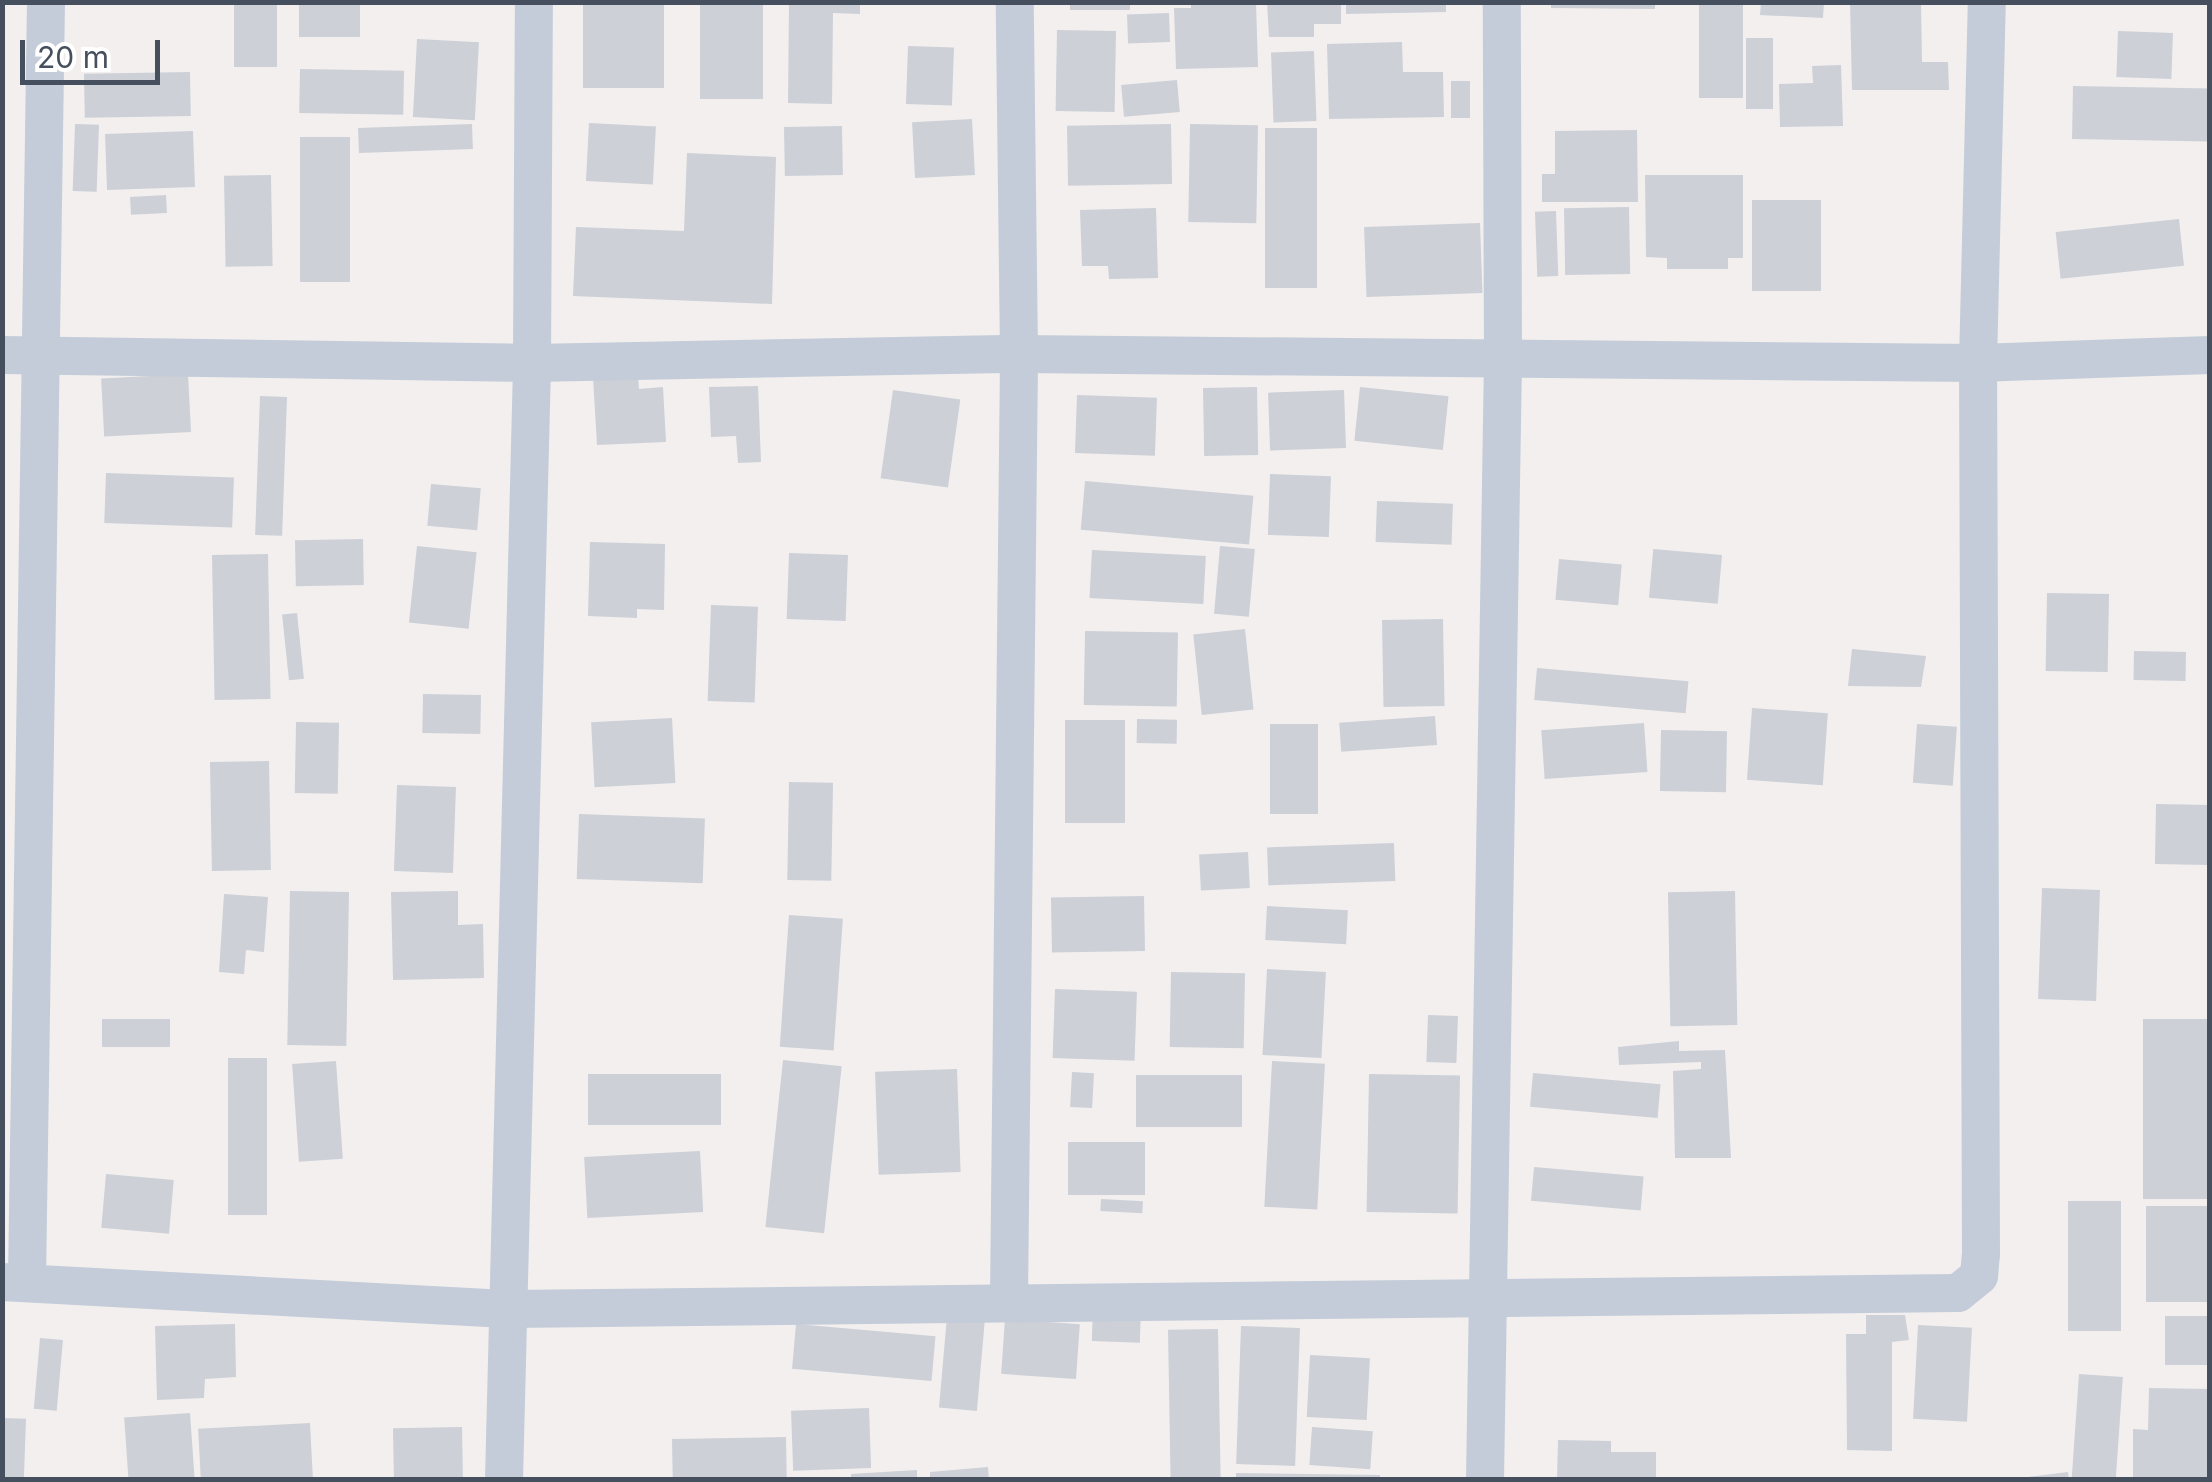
<!DOCTYPE html>
<style>
body{margin:0}
#map{position:relative;width:2212px;height:1482px;overflow:hidden;background:#f2efee;font-family:Inter,sans-serif}
div>[style]{position:absolute}
.building>*{inset:0;background:#cdd0d7;transform-origin:0 0}
.minor>*{height:38px;margin:-19px;padding:0 19px;transform-origin:19px;border-radius:19px;background:#c3ccd8}
span{translate:-50% -50%;white-space:nowrap;text-align:center;line-height:1.15;-webkit-text-stroke:8px #fff;paint-order:stroke}
.frame{position:absolute;inset:0;border:5px solid #454f5e;pointer-events:none}
.scale{position:absolute;left:20px;top:40px;width:140px;height:45px;box-sizing:border-box;border:5px solid #454f5e;border-top:0;padding-left:12px;font-size:30px;line-height:35px;white-space:nowrap;color:#454f5e;-webkit-text-stroke:8px #fff;paint-order:stroke}
</style>
<div id="map">
<div class="building">
<i style="left:234px;top:2px;width:43px;height:65px"></i>
<i style="left:299px;top:2px;width:61px;height:35px"></i>
<i style="left:583px;top:2px;width:81px;height:86px"></i>
<i style="left:700px;top:2px;width:63px;height:97px"></i>
<i style="clip-path:polygon(789px 2px,860px 2px,860px 14px,833px 13px,832px 104px,788px 103px)"></i>
<i style="left:1070px;top:2px;width:60px;height:8px"></i>
<i style="clip-path:polygon(1191px 2px,1256px 2px,1258px 67px,1176px 69px,1174px 8px,1191px 8px)"></i>
<i style="clip-path:polygon(1267px 2px,1341px 2px,1341px 24px,1314px 24px,1314px 37px,1269px 37px)"></i>
<i style="clip-path:polygon(1346px 2px,1446px 2px,1446px 12px,1346px 14px)"></i>
<i style="clip-path:polygon(1551px 2px,1655px 2px,1655px 9px,1551px 8px)"></i>
<i style="left:1699px;top:2px;width:44px;height:96px"></i>
<i style="clip-path:polygon(1761px 2px,1824px 2px,1823px 18px,1760px 15px)"></i>
<i style="clip-path:polygon(1850px 2px,1921px 2px,1922px 62px,1948px 62px,1949px 90px,1852px 90px)"></i>
<i style="left:1169px;top:13px;width:29px;height:42px;rotate:88deg"></i>
<i style="left:1057px;top:30px;width:59px;height:81px;rotate:1deg"></i>
<i style="left:2118px;top:31px;width:55px;height:46px;rotate:2deg"></i>
<i style="left:1773px;top:38px;width:71px;height:27px;rotate:90deg"></i>
<i style="left:417px;top:39px;width:62px;height:78px;rotate:3deg"></i>
<i style="clip-path:polygon(1402px 42px,1403px 72px,1443px 72px,1444px 117px,1329px 119px,1327px 44px)"></i>
<i style="left:908px;top:46px;width:46px;height:58px;rotate:2deg"></i>
<i style="left:1314px;top:51px;width:70px;height:43px;rotate:88deg"></i>
<i style="clip-path:polygon(1841px 65px,1843px 126px,1780px 127px,1779px 84px,1813px 83px,1812px 66px)"></i>
<i style="left:300px;top:69px;width:104px;height:44px;rotate:1deg"></i>
<i style="left:190px;top:72px;width:44px;height:106px;rotate:89deg"></i>
<i style="left:1177px;top:80px;width:32px;height:56px;rotate:85deg"></i>
<i style="left:1451px;top:81px;width:19px;height:37px"></i>
<i style="left:2073px;top:86px;width:137px;height:53px;rotate:1deg"></i>
<i style="left:972px;top:119px;width:56px;height:60px;rotate:87deg"></i>
<i style="left:589px;top:123px;width:67px;height:58px;rotate:3deg"></i>
<i style="left:75px;top:124px;width:24px;height:67px;rotate:2deg"></i>
<i style="left:472px;top:124px;width:25px;height:114px;rotate:88deg"></i>
<i style="left:1171px;top:124px;width:60px;height:104px;rotate:89deg"></i>
<i style="left:1190px;top:124px;width:68px;height:98px;rotate:1deg"></i>
<i style="left:842px;top:126px;width:49px;height:58px;rotate:89deg"></i>
<i style="left:1317px;top:128px;width:160px;height:52px;rotate:90deg"></i>
<i style="clip-path:polygon(1637px 130px,1638px 202px,1542px 202px,1542px 174px,1555px 174px,1555px 131px)"></i>
<i style="left:193px;top:131px;width:56px;height:88px;rotate:88deg"></i>
<i style="left:300px;top:137px;width:50px;height:145px"></i>
<i style="clip-path:polygon(687px 153px,776px 157px,772px 304px,573px 296px,576px 227px,684px 231px)"></i>
<i style="left:271px;top:175px;width:91px;height:47px;rotate:89deg"></i>
<i style="clip-path:polygon(1645px 175px,1743px 175px,1743px 258px,1728px 258px,1728px 269px,1667px 269px,1667px 258px,1646px 257px)"></i>
<i style="left:166px;top:195px;width:18px;height:36px;rotate:87deg"></i>
<i style="left:1752px;top:200px;width:69px;height:91px"></i>
<i style="left:1629px;top:207px;width:67px;height:65px;rotate:89deg"></i>
<i style="clip-path:polygon(1156px 208px,1158px 278px,1109px 279px,1108px 266px,1082px 266px,1080px 210px)"></i>
<i style="left:1556px;top:211px;width:65px;height:21px;rotate:88deg"></i>
<i style="left:2179px;top:219px;width:47px;height:124px;rotate:84deg"></i>
<i style="left:1480px;top:223px;width:70px;height:116px;rotate:88deg"></i>
<i style="left:188px;top:374px;width:58px;height:87px;rotate:87deg"></i>
<i style="clip-path:polygon(638px 375px,639px 389px,663px 387px,666px 442px,597px 445px,593px 377px)"></i>
<i style="clip-path:polygon(758px 386px,761px 462px,738px 463px,736px 436px,711px 437px,709px 387px)"></i>
<i style="left:1257px;top:387px;width:68px;height:54px;rotate:89deg"></i>
<i style="left:1360px;top:387px;width:89px;height:54px;rotate:6deg"></i>
<i style="left:893px;top:390px;width:68px;height:89px;rotate:8deg"></i>
<i style="left:1344px;top:390px;width:58px;height:76px;rotate:88deg"></i>
<i style="left:1077px;top:395px;width:80px;height:58px;rotate:2deg"></i>
<i style="left:260px;top:396px;width:27px;height:139px;rotate:2deg"></i>
<i style="left:106px;top:473px;width:128px;height:50px;rotate:2deg"></i>
<i style="left:1270px;top:474px;width:61px;height:61px;rotate:2deg"></i>
<i style="left:1085px;top:481px;width:169px;height:49px;rotate:5deg"></i>
<i style="left:431px;top:484px;width:50px;height:42px;rotate:5deg"></i>
<i style="left:1377px;top:501px;width:76px;height:41px;rotate:2deg"></i>
<i style="left:363px;top:539px;width:46px;height:68px;rotate:89deg"></i>
<i style="clip-path:polygon(590px 542px,665px 544px,664px 610px,637px 609px,637px 618px,588px 616px)"></i>
<i style="left:417px;top:546px;width:60px;height:77px;rotate:6deg"></i>
<i style="left:1220px;top:546px;width:35px;height:68px;rotate:5deg"></i>
<i style="left:1092px;top:550px;width:114px;height:48px;rotate:3deg"></i>
<i style="left:789px;top:553px;width:59px;height:66px;rotate:2deg"></i>
<i style="left:268px;top:554px;width:145px;height:56px;rotate:89deg"></i>
<i style="left:1722px;top:555px;width:49px;height:69px;rotate:95deg"></i>
<i style="left:1559px;top:559px;width:63px;height:41px;rotate:5deg"></i>
<i style="left:2047px;top:593px;width:62px;height:78px;rotate:1deg"></i>
<i style="left:711px;top:605px;width:47px;height:96px;rotate:2deg"></i>
<i style="left:297px;top:613px;width:66px;height:15px;rotate:84deg"></i>
<i style="left:1443px;top:619px;width:87px;height:61px;rotate:89deg"></i>
<i style="left:1245px;top:629px;width:81px;height:52px;rotate:84deg"></i>
<i style="left:1085px;top:631px;width:93px;height:74px;rotate:1deg"></i>
<i style="clip-path:polygon(1852px 649px,1926px 656px,1921px 687px,1848px 686px)"></i>
<i style="left:2134px;top:651px;width:52px;height:29px;rotate:1deg"></i>
<i style="left:1537px;top:668px;width:152px;height:32px;rotate:5deg"></i>
<i style="left:423px;top:694px;width:58px;height:39px;rotate:1deg"></i>
<i style="left:1752px;top:708px;width:76px;height:72px;rotate:4deg"></i>
<i style="left:1435px;top:716px;width:29px;height:96px;rotate:86deg"></i>
<i style="left:672px;top:718px;width:65px;height:81px;rotate:87deg"></i>
<i style="left:1137px;top:719px;width:40px;height:24px;rotate:1deg"></i>
<i style="left:1065px;top:720px;width:60px;height:103px"></i>
<i style="left:296px;top:722px;width:43px;height:71px;rotate:1deg"></i>
<i style="left:1644px;top:723px;width:49px;height:103px;rotate:86deg"></i>
<i style="left:1270px;top:724px;width:48px;height:90px"></i>
<i style="left:1917px;top:724px;width:40px;height:59px;rotate:4deg"></i>
<i style="left:1661px;top:730px;width:66px;height:61px;rotate:1deg"></i>
<i style="left:269px;top:761px;width:109px;height:59px;rotate:89deg"></i>
<i style="left:789px;top:782px;width:44px;height:98px;rotate:1deg"></i>
<i style="left:397px;top:785px;width:59px;height:86px;rotate:2deg"></i>
<i style="left:2156px;top:804px;width:54px;height:60px;rotate:1deg"></i>
<i style="left:579px;top:814px;width:126px;height:65px;rotate:2deg"></i>
<i style="left:1394px;top:843px;width:38px;height:127px;rotate:88deg"></i>
<i style="left:1248px;top:852px;width:36px;height:49px;rotate:87deg"></i>
<i style="left:2042px;top:888px;width:58px;height:111px;rotate:2deg"></i>
<i style="left:290px;top:891px;width:59px;height:154px;rotate:1deg"></i>
<i style="clip-path:polygon(458px 891px,458px 925px,483px 924px,484px 978px,393px 980px,391px 892px)"></i>
<i style="left:1735px;top:891px;width:134px;height:67px;rotate:89deg"></i>
<i style="clip-path:polygon(224px 894px,268px 897px,264px 952px,246px 950px,244px 974px,219px 972px)"></i>
<i style="left:1144px;top:896px;width:55px;height:93px;rotate:89deg"></i>
<i style="left:1267px;top:906px;width:81px;height:34px;rotate:3deg"></i>
<i style="left:789px;top:915px;width:54px;height:132px;rotate:4deg"></i>
<i style="left:1267px;top:969px;width:59px;height:86px;rotate:3deg"></i>
<i style="left:1171px;top:972px;width:74px;height:75px;rotate:1deg"></i>
<i style="left:1055px;top:989px;width:82px;height:69px;rotate:2deg"></i>
<i style="left:1428px;top:1015px;width:30px;height:47px;rotate:2deg"></i>
<i style="left:102px;top:1019px;width:68px;height:28px"></i>
<i style="left:2210px;top:1019px;width:180px;height:67px;rotate:90deg"></i>
<i style="clip-path:polygon(1679px 1041px,1679px 1051px,1725px 1050px,1731px 1158px,1675px 1158px,1673px 1071px,1701px 1069px,1701px 1062px,1619px 1065px,1618px 1047px)"></i>
<i style="left:228px;top:1058px;width:39px;height:157px"></i>
<i style="left:783px;top:1060px;width:59px;height:168px;rotate:6deg"></i>
<i style="left:336px;top:1061px;width:98px;height:44px;rotate:86deg"></i>
<i style="left:1272px;top:1061px;width:53px;height:146px;rotate:3deg"></i>
<i style="left:957px;top:1069px;width:103px;height:82px;rotate:88deg"></i>
<i style="left:1072px;top:1072px;width:22px;height:35px;rotate:3deg"></i>
<i style="left:1533px;top:1073px;width:128px;height:34px;rotate:5deg"></i>
<i style="left:588px;top:1074px;width:133px;height:51px"></i>
<i style="left:1369px;top:1074px;width:91px;height:138px;rotate:1deg"></i>
<i style="left:1242px;top:1075px;width:52px;height:106px;rotate:90deg"></i>
<i style="left:1068px;top:1142px;width:77px;height:53px"></i>
<i style="left:700px;top:1151px;width:61px;height:116px;rotate:87deg"></i>
<i style="left:1534px;top:1167px;width:110px;height:34px;rotate:5deg"></i>
<i style="left:106px;top:1174px;width:68px;height:54px;rotate:5deg"></i>
<i style="left:1101px;top:1199px;width:42px;height:12px;rotate:3deg"></i>
<i style="left:2068px;top:1201px;width:53px;height:130px"></i>
<i style="left:2146px;top:1206px;width:64px;height:96px"></i>
<i style="left:948px;top:1305px;width:38px;height:103px;rotate:5deg"></i>
<i style="left:1093px;top:1307px;width:48px;height:34px;rotate:2deg"></i>
<i style="clip-path:polygon(1866px 1315px,1905px 1315px,1909px 1340px,1892px 1342px,1892px 1451px,1847px 1450px,1846px 1334px,1866px 1334px)"></i>
<i style="left:2210px;top:1316px;width:49px;height:45px;rotate:90deg"></i>
<i style="left:1005px;top:1319px;width:75px;height:55px;rotate:4deg"></i>
<i style="clip-path:polygon(235px 1324px,236px 1377px,205px 1379px,204px 1398px,157px 1400px,155px 1326px)"></i>
<i style="left:796px;top:1324px;width:140px;height:45px;rotate:5deg"></i>
<i style="left:1918px;top:1325px;width:54px;height:94px;rotate:3deg"></i>
<i style="left:1241px;top:1326px;width:59px;height:138px;rotate:2deg"></i>
<i style="left:1218px;top:1329px;width:151px;height:50px;rotate:89deg"></i>
<i style="left:40px;top:1338px;width:23px;height:71px;rotate:5deg"></i>
<i style="left:1310px;top:1355px;width:60px;height:62px;rotate:3deg"></i>
<i style="left:2079px;top:1374px;width:44px;height:106px;rotate:4deg"></i>
<i style="clip-path:polygon(2149px 1388px,2210px 1389px,2210px 1480px,2133px 1480px,2133px 1429px,2148px 1430px)"></i>
<i style="left:869px;top:1408px;width:60px;height:78px;rotate:88deg"></i>
<i style="left:190px;top:1413px;width:67px;height:66px;rotate:86deg"></i>
<i style="left:2px;top:1418px;width:24px;height:62px;rotate:2deg"></i>
<i style="left:310px;top:1423px;width:57px;height:112px;rotate:87deg"></i>
<i style="left:462px;top:1427px;width:52px;height:69px;rotate:89deg"></i>
<i style="left:1312px;top:1427px;width:61px;height:38px;rotate:4deg"></i>
<i style="left:786px;top:1437px;width:43px;height:114px;rotate:89deg"></i>
<i style="clip-path:polygon(1558px 1440px,1611px 1441px,1611px 1452px,1656px 1452px,1656px 1480px,1557px 1480px)"></i>
<i style="clip-path:polygon(988px 1467px,989px 1480px,930px 1480px,930px 1472px)"></i>
<i style="clip-path:polygon(917px 1470px,917px 1480px,851px 1480px,851px 1474px)"></i>
<i style="left:2068px;top:1472px;width:8px;height:152px;rotate:83deg"></i>
<i style="clip-path:polygon(1236px 1473px,1380px 1475px,1380px 1480px,1236px 1480px)"></i>
</div>
<div class="minor">
<i style="left:2px;top:355px;width:530px;rotate:0.86deg"></i>
<i style="left:532px;top:363px;width:487px;rotate:-1.1deg"></i>
<i style="left:1019px;top:354px;width:959px;rotate:0.54deg"></i>
<i style="left:1978px;top:363px;width:232px;rotate:-2deg"></i>
<i style="left:27px;top:1281px;width:1279px;rotate:-89.15deg"></i>
<i style="left:2px;top:1282px;width:505px;rotate:3.07deg"></i>
<i style="left:506px;top:1309px;width:1452px;rotate:-0.63deg"></i>
<i style="left:1958px;top:1293px;width:27px;rotate:-39deg"></i>
<i style="left:1979px;top:1276px;width:22px;rotate:-85deg"></i>
<i style="left:1981px;top:1254px;width:891px;rotate:-90.19deg"></i>
<i style="left:1978px;top:363px;width:361px;rotate:-88.6deg"></i>
<i style="left:1009px;top:1299px;width:945px;rotate:-89.39deg"></i>
<i style="left:1019px;top:354px;width:352px;rotate:-90.7deg"></i>
<i style="left:504px;top:1480px;width:1117px;rotate:-88.56deg"></i>
<i style="left:532px;top:363px;width:361px;rotate:-89.7deg"></i>
<i style="left:1485px;top:1480px;width:1121px;rotate:-89.08deg"></i>
<i style="left:1503px;top:359px;width:357px;rotate:-90.2deg"></i>
</div>
<div class="frame"></div>
<div class="scale">20 m</div>
</div>
